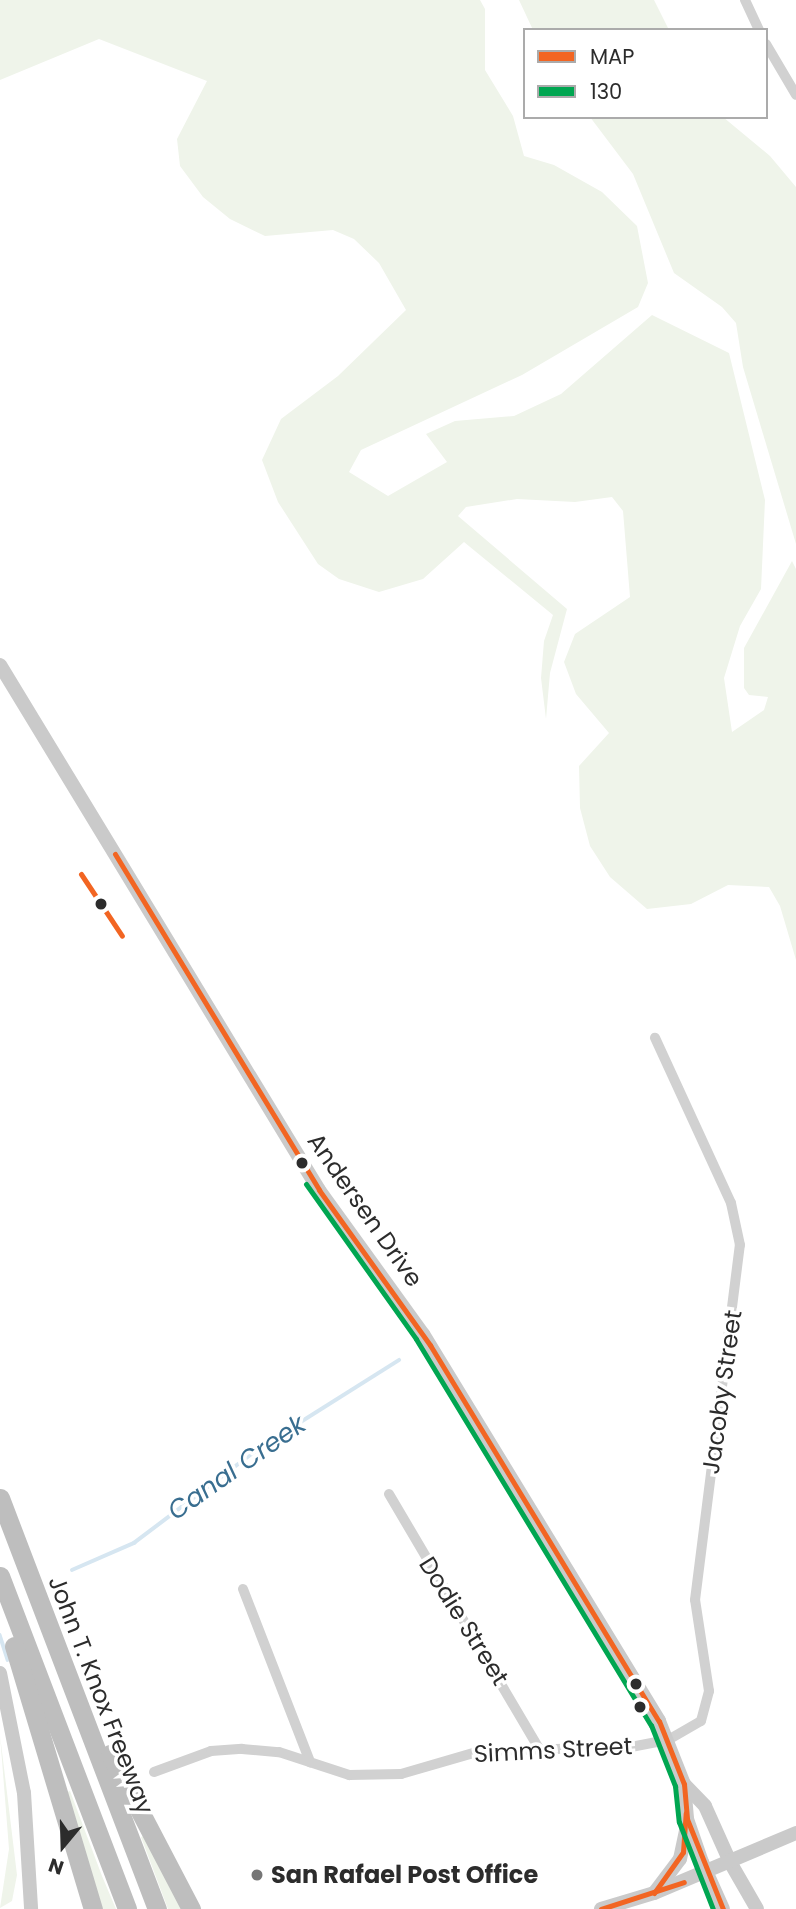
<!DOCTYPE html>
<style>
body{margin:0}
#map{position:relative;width:796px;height:1909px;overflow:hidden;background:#fff;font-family:Poppins,sans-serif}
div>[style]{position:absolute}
.green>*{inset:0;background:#eff4ea}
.stream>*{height:3.5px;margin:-1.75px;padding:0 1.75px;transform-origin:1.75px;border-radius:1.75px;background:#d6e6f1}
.street>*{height:10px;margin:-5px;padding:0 5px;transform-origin:5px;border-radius:5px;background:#d1d1d1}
.secondary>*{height:14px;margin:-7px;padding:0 7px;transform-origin:7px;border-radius:7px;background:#cacaca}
.highway>*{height:19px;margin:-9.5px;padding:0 9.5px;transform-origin:9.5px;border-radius:9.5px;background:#bebebe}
.bus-1>*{height:5px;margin:-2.5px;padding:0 2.5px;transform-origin:2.5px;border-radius:2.5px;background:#f26522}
.bus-2>*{height:5px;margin:-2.5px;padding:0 2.5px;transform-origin:2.5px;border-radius:2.5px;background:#00a651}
.dots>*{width:19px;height:19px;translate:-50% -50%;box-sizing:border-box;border:4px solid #fff;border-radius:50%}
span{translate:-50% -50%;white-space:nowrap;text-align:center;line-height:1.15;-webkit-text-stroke:7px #fff;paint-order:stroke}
.street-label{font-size:24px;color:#2c2c2c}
.poi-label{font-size:24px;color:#2c2c2c;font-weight:700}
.left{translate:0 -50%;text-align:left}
.water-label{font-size:26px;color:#396e90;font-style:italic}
.legend{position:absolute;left:523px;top:28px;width:245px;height:91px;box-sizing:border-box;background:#fff;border:2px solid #ababab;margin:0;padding:9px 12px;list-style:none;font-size:21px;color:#2c2c2c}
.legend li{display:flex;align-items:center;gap:14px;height:35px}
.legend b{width:35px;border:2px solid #ababab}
.north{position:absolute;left:28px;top:1811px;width:70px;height:70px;-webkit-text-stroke:5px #fff;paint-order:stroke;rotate:199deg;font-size:19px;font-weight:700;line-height:28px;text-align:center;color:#2c2c2c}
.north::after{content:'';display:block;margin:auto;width:24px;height:32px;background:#2c2c2c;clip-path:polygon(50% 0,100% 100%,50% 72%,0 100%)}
</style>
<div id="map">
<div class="green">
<i style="clip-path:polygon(0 0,480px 0,485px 9px,485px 70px,513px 116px,524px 156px,554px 165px,602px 192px,637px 226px,648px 283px,638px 307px,522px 375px,361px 450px,349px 472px,388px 496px,447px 462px,426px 434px,455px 421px,514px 416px,561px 394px,652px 315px,729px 353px,765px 500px,761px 589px,740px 626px,724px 678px,732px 732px,764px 710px,768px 697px,749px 695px,744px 688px,744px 648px,792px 561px,796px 569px,796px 960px,780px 906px,769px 887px,728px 885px,691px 904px,647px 909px,610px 877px,590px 846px,580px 808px,579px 766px,609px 733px,576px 694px,564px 662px,575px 634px,630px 597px,623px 511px,612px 497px,575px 502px,517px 499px,466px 507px,458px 516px,567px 609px,550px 673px,546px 719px,541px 678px,544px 641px,553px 615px,464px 542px,423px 579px,379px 592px,339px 579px,318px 564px,278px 502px,262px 460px,281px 419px,338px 376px,406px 310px,379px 263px,354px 239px,333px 230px,265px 236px,230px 219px,203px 197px,180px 166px,177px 139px,207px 81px,99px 39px,0 80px)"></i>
<i style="clip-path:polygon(519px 0,654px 0,669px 30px,533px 30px)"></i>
<i style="clip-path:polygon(590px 117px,723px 117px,770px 156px,796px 187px,796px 544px,743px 367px,736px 323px,722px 307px,674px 273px,633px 174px)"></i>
<i style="clip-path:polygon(0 1735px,17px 1875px,12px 1901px,0 1908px,9px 1849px)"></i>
<i style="clip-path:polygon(70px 1791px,102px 1876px,116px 1909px,99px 1909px,62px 1794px)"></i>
<i style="clip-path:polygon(146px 1835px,185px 1909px,168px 1909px,141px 1837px)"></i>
</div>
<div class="stream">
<i style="left:72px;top:1570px;width:68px;rotate:-23.5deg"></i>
<i style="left:134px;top:1543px;width:159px;rotate:-37.1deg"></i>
<i style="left:261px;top:1447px;width:163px;rotate:-32.2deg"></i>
<i style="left:0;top:1635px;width:26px;rotate:72deg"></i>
</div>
<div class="street">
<i style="left:745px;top:0;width:33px;rotate:65deg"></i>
<i style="left:766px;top:44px;width:59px;rotate:59.5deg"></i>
<i style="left:389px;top:1494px;width:294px;rotate:59.5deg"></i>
<i style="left:243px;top:1589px;width:186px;rotate:68.8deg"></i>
<i style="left:154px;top:1772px;width:61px;rotate:-20.2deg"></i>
<i style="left:211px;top:1751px;width:31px;rotate:-4deg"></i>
<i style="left:242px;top:1749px;width:37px;rotate:5deg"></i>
<i style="left:279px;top:1752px;width:74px;rotate:18.2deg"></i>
<i style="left:349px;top:1775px;width:52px;rotate:-1.1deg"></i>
<i style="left:401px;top:1774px;width:82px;rotate:-16.2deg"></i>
<i style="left:480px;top:1751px;width:151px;rotate:-1.5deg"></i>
<i style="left:631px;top:1747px;width:38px;rotate:-11deg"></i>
<i style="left:668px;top:1740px;width:38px;rotate:-30deg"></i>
<i style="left:701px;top:1721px;width:31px;rotate:-75deg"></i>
<i style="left:709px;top:1691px;width:92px;rotate:-98.7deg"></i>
<i style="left:695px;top:1600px;width:358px;rotate:-82.8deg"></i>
<i style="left:740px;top:1245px;width:43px;rotate:-102.1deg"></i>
<i style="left:731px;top:1203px;width:182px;rotate:-114.7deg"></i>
</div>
<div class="secondary">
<i style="left:0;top:665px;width:614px;rotate:58.72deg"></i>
<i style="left:319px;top:1190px;width:178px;rotate:54.2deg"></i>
<i style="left:423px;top:1334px;width:453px;rotate:58.6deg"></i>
<i style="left:659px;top:1721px;width:68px;rotate:68.4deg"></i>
<i style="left:684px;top:1784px;width:35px;rotate:85deg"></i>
<i style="left:687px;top:1819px;width:46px;rotate:70.8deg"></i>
<i style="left:702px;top:1862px;width:51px;rotate:65.9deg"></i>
<i style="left:0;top:1673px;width:122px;rotate:78.7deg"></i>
<i style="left:24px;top:1793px;width:116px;rotate:86.5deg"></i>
<i style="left:684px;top:1784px;width:30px;rotate:46deg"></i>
<i style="left:705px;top:1806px;width:61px;rotate:65.9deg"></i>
<i style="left:730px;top:1862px;width:54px;rotate:60.1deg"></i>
<i style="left:655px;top:1892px;width:41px;rotate:-52.9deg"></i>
<i style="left:680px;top:1859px;width:33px;rotate:-78deg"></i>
<i style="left:601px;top:1909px;width:55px;rotate:-16.8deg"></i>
<i style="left:654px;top:1893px;width:154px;rotate:-22.9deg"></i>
</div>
<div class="highway">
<i style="left:0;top:1498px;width:440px;rotate:69.1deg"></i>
<i style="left:0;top:1576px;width:356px;rotate:69.1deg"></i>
<i style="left:14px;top:1646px;width:275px;rotate:73.3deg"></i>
<i style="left:110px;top:1754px;width:175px;rotate:62.4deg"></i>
</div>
<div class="bus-1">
<i style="left:115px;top:854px;width:393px;rotate:58.7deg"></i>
<i style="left:319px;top:1190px;width:191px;rotate:54.4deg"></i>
<i style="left:430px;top:1345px;width:440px;rotate:58.7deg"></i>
<i style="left:659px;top:1721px;width:68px;rotate:68.4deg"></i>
<i style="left:684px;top:1784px;width:35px;rotate:85deg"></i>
<i style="left:687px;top:1819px;width:97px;rotate:68.2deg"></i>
<i style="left:81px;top:874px;width:74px;rotate:56.5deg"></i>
<i style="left:654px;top:1893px;width:50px;rotate:-54.7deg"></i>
<i style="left:683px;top:1852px;width:39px;rotate:-86deg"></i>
<i style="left:601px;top:1909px;width:87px;rotate:-18deg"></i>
</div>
<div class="bus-2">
<i style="left:306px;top:1184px;width:190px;rotate:54.6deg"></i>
<i style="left:416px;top:1339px;width:452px;rotate:58.7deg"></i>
<i style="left:651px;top:1725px;width:66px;rotate:68.5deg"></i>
<i style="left:675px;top:1786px;width:36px;rotate:84deg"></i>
<i style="left:679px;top:1822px;width:93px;rotate:68.7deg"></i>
</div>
<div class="dots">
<i style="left:101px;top:904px;background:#2c2c2c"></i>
<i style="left:302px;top:1163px;background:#2c2c2c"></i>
<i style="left:636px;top:1684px;background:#2c2c2c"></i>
<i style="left:640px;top:1707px;background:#2c2c2c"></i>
<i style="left:257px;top:1875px;background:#767676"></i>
</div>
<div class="street-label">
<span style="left:365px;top:1210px;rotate:55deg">Andersen Drive</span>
<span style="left:722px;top:1392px;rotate:-82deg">Jacoby Street</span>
<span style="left:464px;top:1621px;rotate:58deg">Dodie Street</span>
<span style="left:101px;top:1695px;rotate:69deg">John T. Knox Freeway</span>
<span style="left:553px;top:1750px;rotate:-3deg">Simms Street</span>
</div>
<div class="poi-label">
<span class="left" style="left:271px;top:1875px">San Rafael Post Office</span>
</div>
<div class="water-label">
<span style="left:237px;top:1468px;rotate:-35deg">Canal Creek</span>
</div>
<ul class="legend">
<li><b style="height:9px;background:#f26522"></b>MAP</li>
<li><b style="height:9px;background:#00a651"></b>130</li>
</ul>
<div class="north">N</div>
</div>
